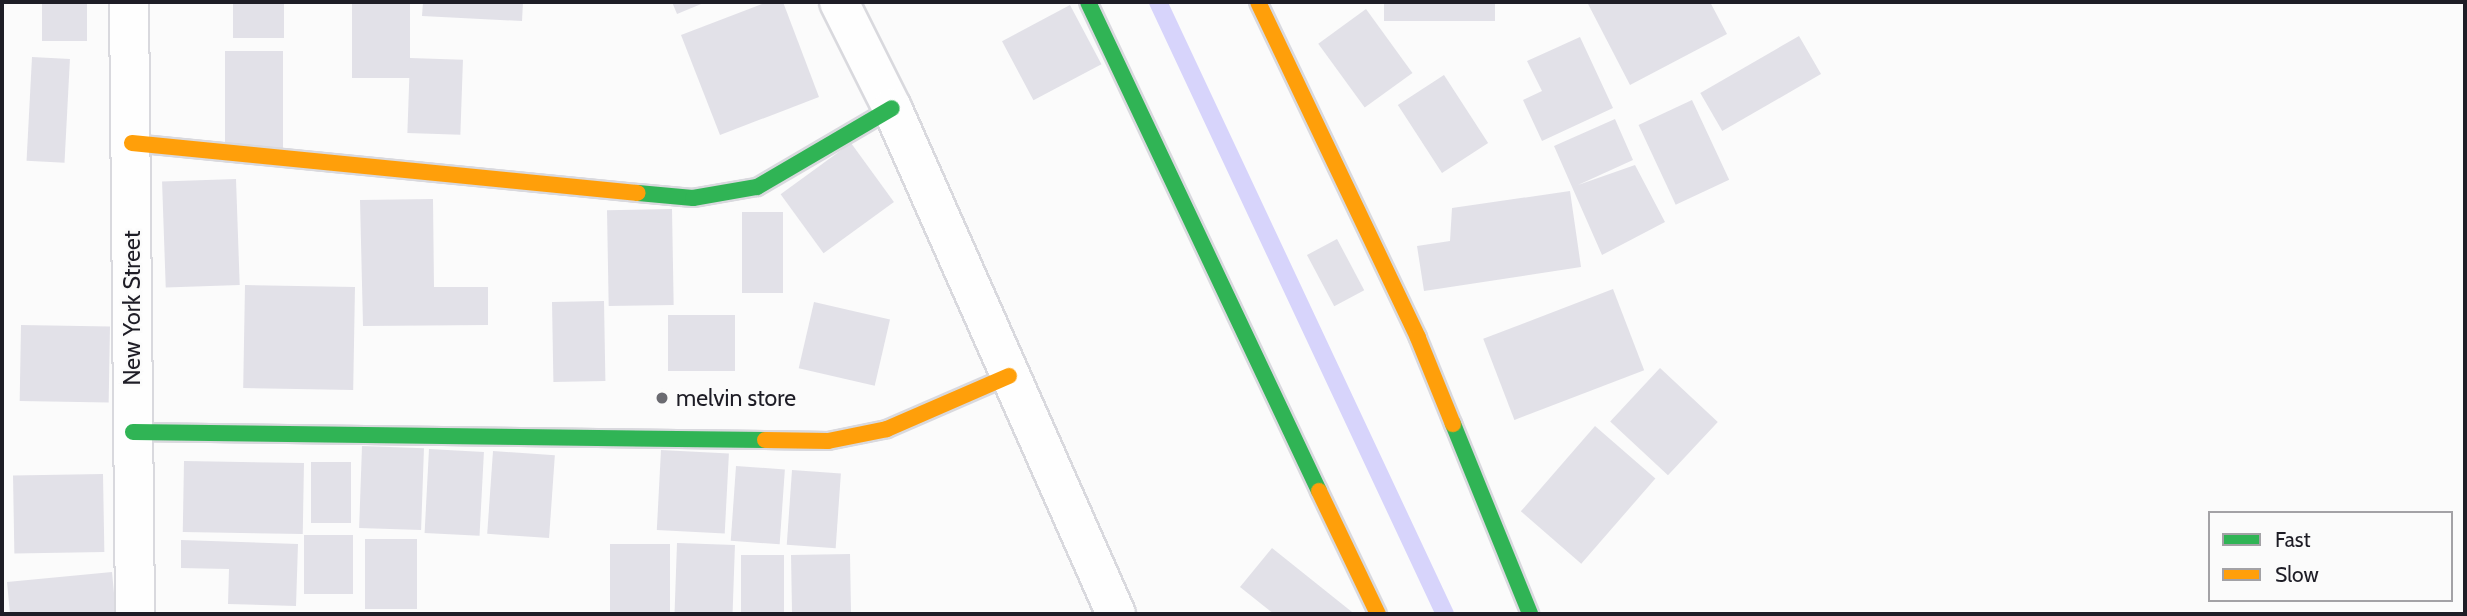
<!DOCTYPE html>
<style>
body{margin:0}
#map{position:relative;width:2467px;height:616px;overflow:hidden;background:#fbfbfb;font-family:Cabin,sans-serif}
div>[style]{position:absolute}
.stream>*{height:18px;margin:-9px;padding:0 9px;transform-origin:9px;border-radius:9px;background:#d7d4fb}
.building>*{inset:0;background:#e2e1e8;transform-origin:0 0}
.roads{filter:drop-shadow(2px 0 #d9d9de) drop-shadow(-2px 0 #d9d9de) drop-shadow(0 2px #d9d9de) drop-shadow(0 -2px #d9d9de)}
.street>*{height:38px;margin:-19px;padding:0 19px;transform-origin:19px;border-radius:19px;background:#fefefe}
.fast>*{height:16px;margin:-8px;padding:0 8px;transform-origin:8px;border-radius:8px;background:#30b455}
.slow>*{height:16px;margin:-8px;padding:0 8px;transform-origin:8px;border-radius:8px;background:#ff9f0a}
.dots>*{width:19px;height:19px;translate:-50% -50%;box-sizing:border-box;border:4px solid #fbfbfb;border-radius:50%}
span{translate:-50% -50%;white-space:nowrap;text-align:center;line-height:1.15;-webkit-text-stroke:5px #fbfbfb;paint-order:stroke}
.street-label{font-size:23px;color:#1e1d26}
.poi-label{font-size:23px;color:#1e1d26}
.left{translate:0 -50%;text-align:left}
.frame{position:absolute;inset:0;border:4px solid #1e1d26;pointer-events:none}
.legend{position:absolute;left:2208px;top:511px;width:245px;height:91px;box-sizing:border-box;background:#fbfbfb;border:2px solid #a3a2a6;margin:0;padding:9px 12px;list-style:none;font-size:21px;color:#1e1d26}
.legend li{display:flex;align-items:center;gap:14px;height:35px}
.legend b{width:35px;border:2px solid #a3a2a6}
</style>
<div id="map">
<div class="stream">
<i style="left:1158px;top:2px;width:676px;rotate:64.88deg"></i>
</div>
<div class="building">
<i style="left:42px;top:2px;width:45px;height:39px"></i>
<i style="left:233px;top:2px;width:51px;height:36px"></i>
<i style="left:352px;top:2px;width:58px;height:76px"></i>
<i style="clip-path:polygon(423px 2px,523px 2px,522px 21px,422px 16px)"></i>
<i style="clip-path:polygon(672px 2px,706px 2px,677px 14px)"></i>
<i style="clip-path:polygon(767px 2px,783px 2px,819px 97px,720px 135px,681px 35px)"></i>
<i style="left:1384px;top:2px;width:111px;height:19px"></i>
<i style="clip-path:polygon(1587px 2px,1710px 2px,1727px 34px,1630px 85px)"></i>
<i style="left:1070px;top:5px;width:67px;height:77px;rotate:62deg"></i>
<i style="left:1366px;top:9px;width:79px;height:59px;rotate:54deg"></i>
<i style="left:1799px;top:36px;width:44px;height:114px;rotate:60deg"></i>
<i style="clip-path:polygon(1580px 37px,1613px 108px,1542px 141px,1523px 100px,1542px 91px,1527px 61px)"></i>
<i style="left:225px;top:51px;width:58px;height:99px"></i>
<i style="left:32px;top:57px;width:38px;height:104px;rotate:3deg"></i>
<i style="left:410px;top:58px;width:53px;height:75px;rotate:2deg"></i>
<i style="left:1444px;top:75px;width:81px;height:55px;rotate:57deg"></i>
<i style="left:1692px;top:100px;width:88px;height:59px;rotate:65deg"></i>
<i style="clip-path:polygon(1615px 119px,1633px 160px,1578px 185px,1635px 165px,1665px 222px,1602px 255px,1554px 146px)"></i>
<i style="left:851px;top:143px;width:73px;height:87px;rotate:54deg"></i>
<i style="left:236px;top:179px;width:106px;height:74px;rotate:88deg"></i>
<i style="clip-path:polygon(1570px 191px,1581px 267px,1424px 291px,1417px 246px,1450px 241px,1452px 208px)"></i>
<i style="clip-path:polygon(433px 199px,434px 287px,488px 287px,488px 325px,363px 326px,360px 200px)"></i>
<i style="left:672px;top:209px;width:96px;height:65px;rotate:89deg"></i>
<i style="left:742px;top:212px;width:41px;height:81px"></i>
<i style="left:1337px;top:239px;width:58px;height:34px;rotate:62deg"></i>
<i style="left:245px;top:285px;width:110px;height:103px;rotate:1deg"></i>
<i style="left:1613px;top:289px;width:87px;height:139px;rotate:69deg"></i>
<i style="left:604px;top:301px;width:80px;height:52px;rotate:89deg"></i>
<i style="left:814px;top:302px;width:78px;height:68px;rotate:13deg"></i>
<i style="left:668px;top:315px;width:67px;height:56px"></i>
<i style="left:21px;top:325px;width:89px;height:76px;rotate:1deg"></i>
<i style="left:1660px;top:368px;width:79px;height:73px;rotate:43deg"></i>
<i style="left:1595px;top:426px;width:80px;height:113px;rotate:41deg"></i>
<i style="left:362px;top:446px;width:62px;height:82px;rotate:2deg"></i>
<i style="left:429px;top:449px;width:55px;height:84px;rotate:3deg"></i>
<i style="left:661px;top:450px;width:68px;height:80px;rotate:3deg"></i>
<i style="left:493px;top:451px;width:62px;height:83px;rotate:4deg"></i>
<i style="left:184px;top:461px;width:120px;height:71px;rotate:1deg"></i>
<i style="left:311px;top:462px;width:40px;height:61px"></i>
<i style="left:736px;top:466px;width:49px;height:75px;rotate:4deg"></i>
<i style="left:792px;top:470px;width:49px;height:75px;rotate:4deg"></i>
<i style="left:103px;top:474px;width:78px;height:90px;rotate:89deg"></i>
<i style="left:304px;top:535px;width:49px;height:59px"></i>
<i style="left:417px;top:539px;width:70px;height:52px;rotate:90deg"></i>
<i style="clip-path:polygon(181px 540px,298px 544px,296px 606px,228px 604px,229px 569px,181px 568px)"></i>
<i style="left:677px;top:543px;width:58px;height:71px;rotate:2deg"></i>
<i style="left:610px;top:544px;width:60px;height:70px"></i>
<i style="clip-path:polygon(1272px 548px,1352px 612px,1350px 614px,1274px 614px,1240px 587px)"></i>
<i style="left:850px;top:554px;width:60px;height:59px;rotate:89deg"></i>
<i style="left:741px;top:555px;width:43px;height:59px"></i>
<i style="clip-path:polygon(112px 572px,116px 614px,10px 614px,7px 582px)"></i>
</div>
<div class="roads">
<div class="street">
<i style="left:129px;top:2px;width:612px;rotate:89.44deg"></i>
<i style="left:839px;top:2px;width:119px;rotate:63.4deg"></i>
<i style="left:892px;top:108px;width:553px;rotate:66.12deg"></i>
</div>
<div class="fast">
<i style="left:1088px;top:2px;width:541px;rotate:64.71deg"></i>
<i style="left:638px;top:193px;width:55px;rotate:5.2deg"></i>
<i style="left:693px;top:198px;width:65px;rotate:-9.8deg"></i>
<i style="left:757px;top:187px;width:156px;rotate:-30.3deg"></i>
<i style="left:1453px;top:424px;width:205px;rotate:67.9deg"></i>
<i style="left:133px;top:432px;width:632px;rotate:0.73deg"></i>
</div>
<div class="slow">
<i style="left:1258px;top:2px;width:372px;rotate:64.5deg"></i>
<i style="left:1418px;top:338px;width:93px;rotate:67.9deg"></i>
<i style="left:132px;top:143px;width:508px;rotate:5.64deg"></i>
<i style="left:765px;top:440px;width:63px;rotate:0.9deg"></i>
<i style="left:828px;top:441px;width:60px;rotate:-11.5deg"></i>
<i style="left:887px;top:429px;width:133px;rotate:-23.5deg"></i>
<i style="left:1319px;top:491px;width:136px;rotate:64.4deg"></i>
</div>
</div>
<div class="dots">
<i style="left:662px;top:398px;background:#6b6b71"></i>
</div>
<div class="street-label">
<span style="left:132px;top:308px;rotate:-90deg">New York Street</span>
</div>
<div class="poi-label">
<span class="left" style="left:676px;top:398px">melvin store</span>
</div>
<div class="frame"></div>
<ul class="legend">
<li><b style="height:9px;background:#30b455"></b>Fast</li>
<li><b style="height:9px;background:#ff9f0a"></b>Slow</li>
</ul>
</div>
